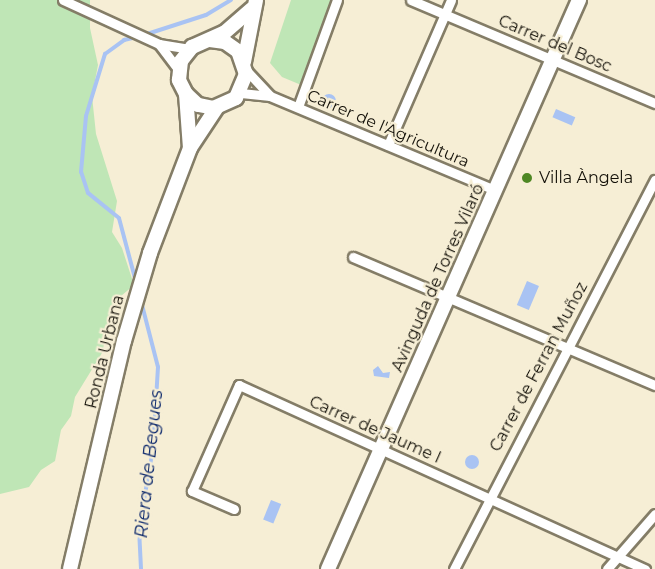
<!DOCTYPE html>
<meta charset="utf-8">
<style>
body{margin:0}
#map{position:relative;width:655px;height:569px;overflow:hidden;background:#f6eed5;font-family:Montserrat,sans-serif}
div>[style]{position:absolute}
.green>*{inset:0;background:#bfe6b6}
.water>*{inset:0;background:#a9c3f3;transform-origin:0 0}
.round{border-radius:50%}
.stream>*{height:4px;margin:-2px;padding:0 2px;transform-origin:2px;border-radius:2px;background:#a9c3f3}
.roads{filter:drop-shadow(2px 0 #847d67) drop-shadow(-2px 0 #847d67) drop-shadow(0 2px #847d67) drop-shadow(0 -2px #847d67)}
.street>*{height:9px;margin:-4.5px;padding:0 4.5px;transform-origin:4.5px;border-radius:4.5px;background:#fff}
.secondary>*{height:14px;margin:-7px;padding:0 7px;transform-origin:7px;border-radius:7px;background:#fff}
.dots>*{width:16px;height:16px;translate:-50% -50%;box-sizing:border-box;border:3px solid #f6eed5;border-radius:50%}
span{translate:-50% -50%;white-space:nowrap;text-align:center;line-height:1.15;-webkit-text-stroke:4.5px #f6eed5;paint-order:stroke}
.street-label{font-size:16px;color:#131008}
.poi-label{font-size:16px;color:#131008}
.left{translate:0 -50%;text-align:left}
.water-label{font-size:18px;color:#0c286c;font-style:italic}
</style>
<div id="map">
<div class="green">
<i style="clip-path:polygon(0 0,90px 0,90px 28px,98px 65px,92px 96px,96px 134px,117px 201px,112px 232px,122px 248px,134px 285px,114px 302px,102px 353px,75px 397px,71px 416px,61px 430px,55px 461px,41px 470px,29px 487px,0 494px)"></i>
<i style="clip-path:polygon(291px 0,337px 0,306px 87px,282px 77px,270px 63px)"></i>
</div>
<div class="water">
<i class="round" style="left:322px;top:94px;width:14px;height:14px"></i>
<i style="left:556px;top:109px;width:21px;height:9px;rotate:23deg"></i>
<i style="left:527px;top:281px;width:13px;height:26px;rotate:23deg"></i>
<i style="clip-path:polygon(378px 366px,383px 373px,390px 372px,389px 378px,374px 376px,373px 370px)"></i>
<i class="round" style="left:465px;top:455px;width:14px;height:14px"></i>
<i style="left:271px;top:500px;width:11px;height:21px;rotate:22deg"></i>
</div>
<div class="stream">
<i style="left:144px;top:35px;width:65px;rotate:-17.9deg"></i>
<i style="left:206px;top:15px;width:29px;rotate:-31deg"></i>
<i style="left:136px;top:282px;width:66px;rotate:-104.9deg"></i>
<i style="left:119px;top:218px;width:40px;rotate:-141deg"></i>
<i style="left:88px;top:193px;width:22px;rotate:-108deg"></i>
<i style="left:81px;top:172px;width:56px;rotate:-84.9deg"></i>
<i style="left:86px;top:116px;width:65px;rotate:-73deg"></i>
<i style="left:105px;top:54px;width:24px;rotate:-36deg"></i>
<i style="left:124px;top:40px;width:13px;rotate:-13deg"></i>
<i style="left:141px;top:301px;width:68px;rotate:75.6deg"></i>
<i style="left:158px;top:367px;width:81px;rotate:93.5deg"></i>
<i style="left:153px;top:448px;width:82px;rotate:99.8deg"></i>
<i style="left:139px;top:529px;width:40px;rotate:87.1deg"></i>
</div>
<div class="roads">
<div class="street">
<i style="left:63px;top:0;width:106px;rotate:24.6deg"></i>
<i style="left:159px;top:44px;width:31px;rotate:9deg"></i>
<i style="left:411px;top:0;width:265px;rotate:22.9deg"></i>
<i style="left:159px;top:44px;width:34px;rotate:53deg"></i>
<i style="left:246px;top:70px;width:35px;rotate:47deg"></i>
<i style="left:241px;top:93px;width:29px;rotate:6deg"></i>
<i style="left:270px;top:96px;width:244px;rotate:22.7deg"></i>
<i style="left:298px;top:107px;width:114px;rotate:-70deg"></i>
<i style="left:388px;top:145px;width:158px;rotate:-66.5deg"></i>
<i style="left:353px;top:257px;width:328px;rotate:23deg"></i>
<i style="left:234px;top:509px;width:46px;rotate:-156.8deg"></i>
<i style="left:192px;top:491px;width:116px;rotate:-66.1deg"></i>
<i style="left:239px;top:385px;width:446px;rotate:24.4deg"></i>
<i style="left:454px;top:569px;width:438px;rotate:-62.7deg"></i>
<i style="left:607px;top:569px;width:73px;rotate:-48.9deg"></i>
</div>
<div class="secondary">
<i style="left:210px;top:40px;width:15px;rotate:8deg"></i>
<i style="left:225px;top:42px;width:16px;rotate:35deg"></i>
<i style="left:238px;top:51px;width:24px;rotate:71deg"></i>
<i style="left:246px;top:74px;width:26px;rotate:113deg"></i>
<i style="left:236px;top:98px;width:24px;rotate:156deg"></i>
<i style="left:214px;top:108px;width:16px;rotate:-169deg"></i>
<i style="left:198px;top:105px;width:16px;rotate:-137deg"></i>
<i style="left:186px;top:94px;width:16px;rotate:-117deg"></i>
<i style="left:179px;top:80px;width:19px;rotate:-84deg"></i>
<i style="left:181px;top:61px;width:18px;rotate:-52deg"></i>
<i style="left:192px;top:47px;width:35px;rotate:-24deg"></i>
<i style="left:224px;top:33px;width:37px;rotate:-41deg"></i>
<i style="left:244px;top:62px;width:63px;rotate:-79deg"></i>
<i style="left:186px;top:94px;width:54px;rotate:85.8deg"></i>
<i style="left:70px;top:569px;width:234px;rotate:-76.7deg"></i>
<i style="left:124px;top:341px;width:92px;rotate:-73.5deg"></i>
<i style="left:150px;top:253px;width:112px;rotate:-69.1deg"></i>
<i style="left:190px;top:148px;width:49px;rotate:-56.6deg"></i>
<i style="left:328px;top:569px;width:622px;rotate:-66.2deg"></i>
</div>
</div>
<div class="dots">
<i style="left:527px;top:178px;background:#4e8724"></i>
</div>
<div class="street-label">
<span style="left:555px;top:44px;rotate:23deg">Carrer del Bosc</span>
<span style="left:388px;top:129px;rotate:23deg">Carrer de l'Agricultura</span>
<span style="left:438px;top:278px;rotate:-66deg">Avinguda de Torres Vilaró</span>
<span style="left:105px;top:352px;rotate:-76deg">Ronda Urbana</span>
<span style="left:539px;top:367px;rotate:-62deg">Carrer de Ferran Muñoz</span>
<span style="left:375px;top:430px;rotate:24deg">Carrer de Jaume I</span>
</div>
<div class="poi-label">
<span class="left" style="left:539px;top:178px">Villa Àngela</span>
</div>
<div class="water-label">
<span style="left:149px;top:464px;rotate:-84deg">Riera de Begues</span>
</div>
</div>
